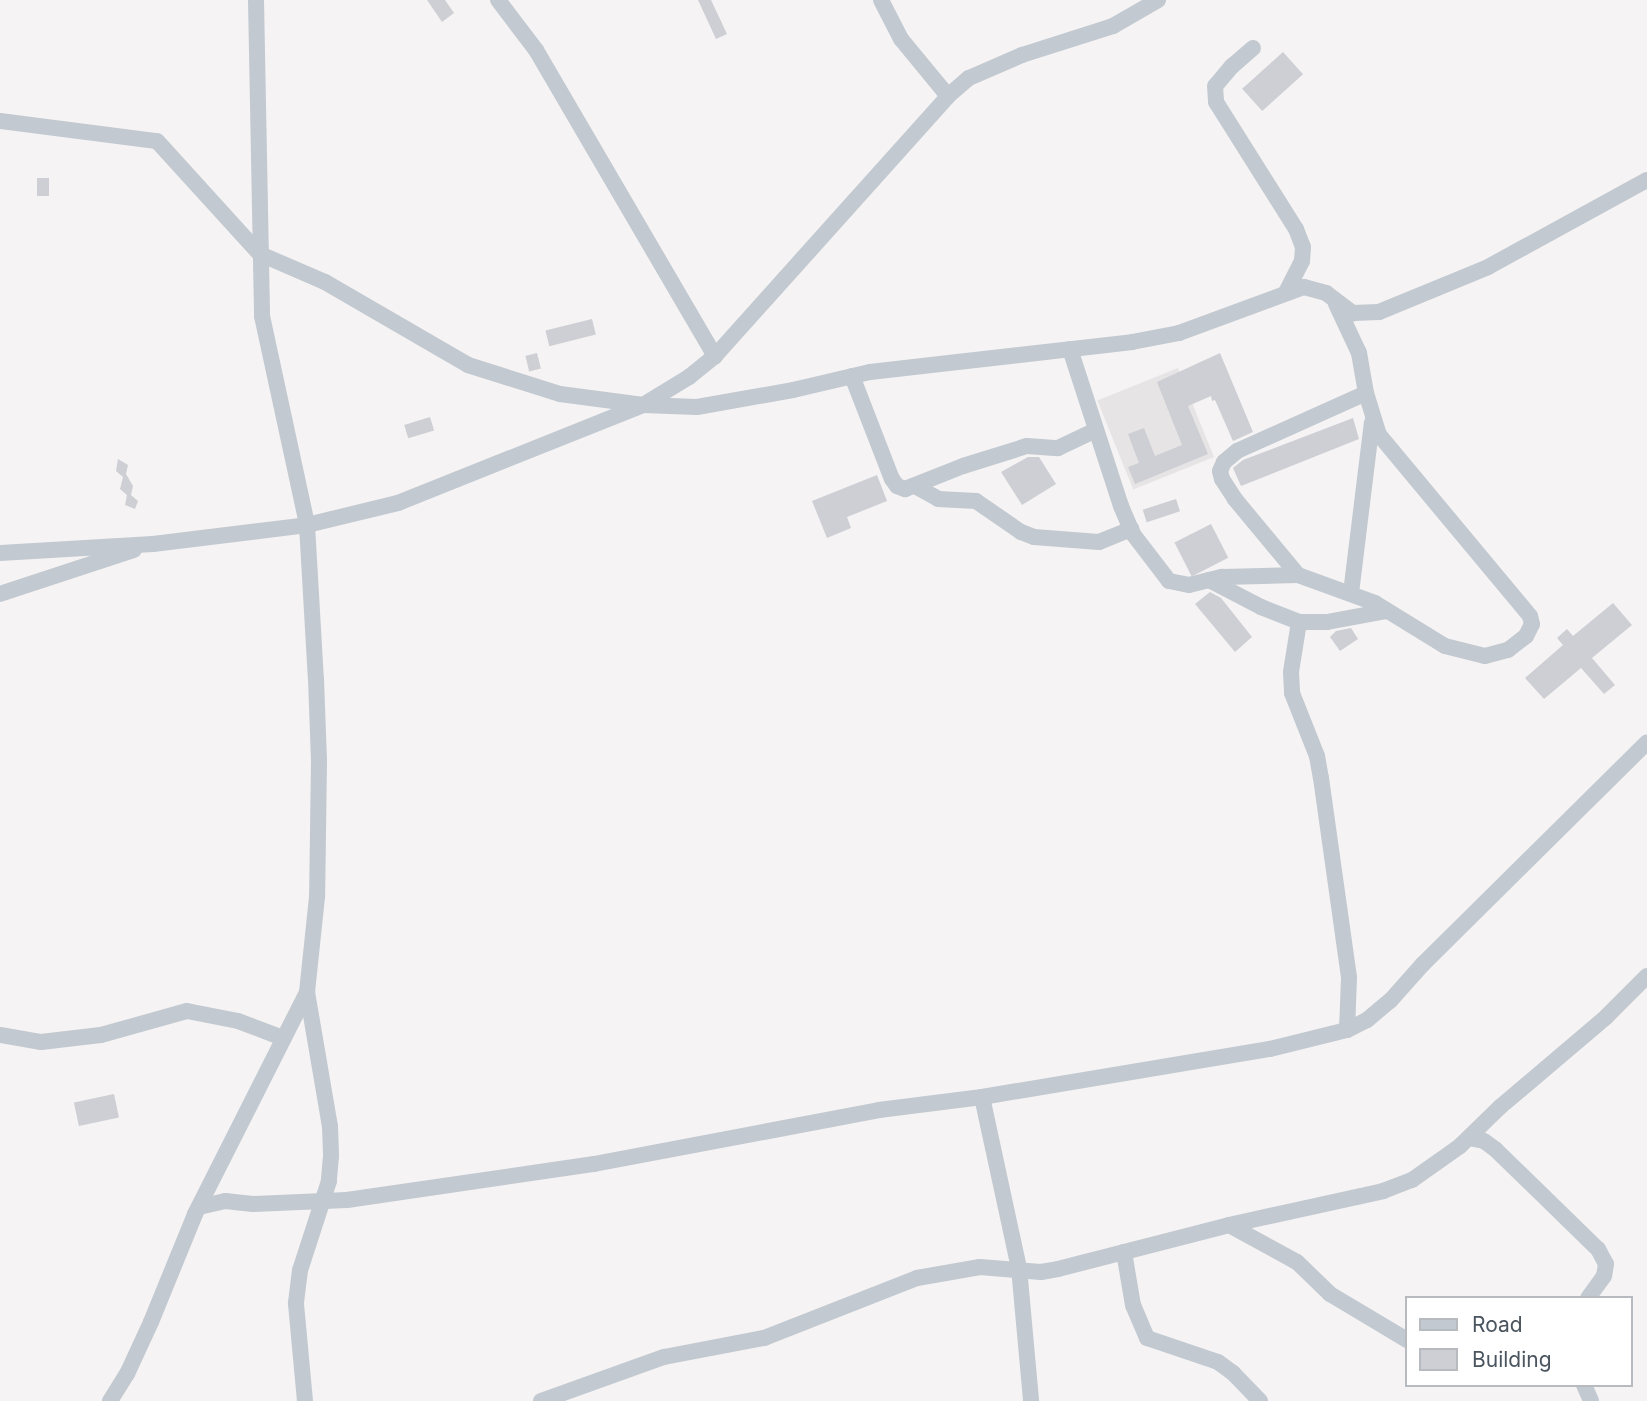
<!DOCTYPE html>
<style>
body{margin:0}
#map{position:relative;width:1647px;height:1401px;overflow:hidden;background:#f5f3f3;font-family:Inter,sans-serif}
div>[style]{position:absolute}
.education>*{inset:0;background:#e6e4e4;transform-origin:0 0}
.building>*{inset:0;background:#cdcfd4;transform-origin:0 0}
.minor>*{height:16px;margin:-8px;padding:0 8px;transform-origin:8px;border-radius:8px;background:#c2c9d0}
span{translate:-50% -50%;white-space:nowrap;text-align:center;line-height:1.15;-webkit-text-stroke:5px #fff;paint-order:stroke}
.legend{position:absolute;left:1405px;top:1296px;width:228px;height:91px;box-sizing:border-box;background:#fff;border:2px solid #b7bbbf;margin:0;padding:9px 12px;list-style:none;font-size:21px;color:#4b555f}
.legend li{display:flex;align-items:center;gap:14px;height:35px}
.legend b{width:35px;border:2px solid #b7bbbf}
</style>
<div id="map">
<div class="education">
<i style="left:1178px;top:368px;width:96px;height:87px;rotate:68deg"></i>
</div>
<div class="building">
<i style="clip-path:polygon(427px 0,445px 0,454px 13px,442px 22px)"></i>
<i style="clip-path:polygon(698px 0,711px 0,727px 34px,716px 39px)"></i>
<i style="left:1283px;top:52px;width:30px;height:55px;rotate:48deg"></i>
<i style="left:37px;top:178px;width:12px;height:18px"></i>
<i style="left:592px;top:319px;width:16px;height:48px;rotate:76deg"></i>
<i style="left:537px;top:353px;width:16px;height:12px;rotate:76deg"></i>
<i style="clip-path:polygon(1220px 353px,1253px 432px,1233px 441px,1215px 400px,1212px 401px,1211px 396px,1188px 406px,1208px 454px,1135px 484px,1128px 467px,1139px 463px,1128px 434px,1144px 428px,1155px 456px,1182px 445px,1157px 382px)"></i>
<i style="left:430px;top:417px;width:14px;height:27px;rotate:73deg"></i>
<i style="clip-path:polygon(1353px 418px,1359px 439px,1241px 486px,1233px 468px,1243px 460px)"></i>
<i style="clip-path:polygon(1028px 457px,1039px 457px,1056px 484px,1022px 505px,1001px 472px)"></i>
<i style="clip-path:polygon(118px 459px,128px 465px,126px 474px,133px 486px,131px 495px,138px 501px,135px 509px,125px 505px,127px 495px,120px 489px,123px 477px,116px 471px)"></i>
<i style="clip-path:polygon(877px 475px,887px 501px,847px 517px,851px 528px,827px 538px,812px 501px)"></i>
<i style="left:1176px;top:499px;width:13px;height:35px;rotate:72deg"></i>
<i style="left:1211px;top:524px;width:38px;height:41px;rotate:63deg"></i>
<i style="clip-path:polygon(1210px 592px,1221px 598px,1252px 637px,1235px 652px,1195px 604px)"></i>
<i style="clip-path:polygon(1613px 603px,1632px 625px,1592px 658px,1615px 685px,1604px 694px,1581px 668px,1544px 699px,1525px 678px,1563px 645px,1557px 638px,1567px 629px,1573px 636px)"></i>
<i style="clip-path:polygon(1351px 628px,1358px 639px,1340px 651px,1330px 637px,1336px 631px)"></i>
<i style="left:114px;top:1094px;width:24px;height:41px;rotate:78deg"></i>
</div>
<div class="minor">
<i style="left:256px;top:0;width:316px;rotate:88.9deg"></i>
<i style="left:262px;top:316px;width:214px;rotate:77.8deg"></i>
<i style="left:307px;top:525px;width:154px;rotate:86.7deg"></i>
<i style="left:316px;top:679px;width:82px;rotate:87.9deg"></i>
<i style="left:319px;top:761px;width:136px;rotate:90.8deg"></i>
<i style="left:317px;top:897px;width:96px;rotate:96deg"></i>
<i style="left:307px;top:992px;width:136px;rotate:80.3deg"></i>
<i style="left:330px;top:1126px;width:30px;rotate:88deg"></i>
<i style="left:331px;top:1156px;width:25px;rotate:95deg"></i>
<i style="left:329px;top:1181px;width:94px;rotate:108deg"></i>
<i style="left:300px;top:1270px;width:34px;rotate:97deg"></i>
<i style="left:296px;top:1304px;width:97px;rotate:84.7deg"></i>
<i style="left:498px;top:0;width:63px;rotate:52.8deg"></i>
<i style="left:536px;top:50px;width:355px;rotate:59.7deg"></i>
<i style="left:881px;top:0;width:44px;rotate:62.9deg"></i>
<i style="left:901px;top:39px;width:74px;rotate:50.5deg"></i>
<i style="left:1253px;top:48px;width:28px;rotate:139deg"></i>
<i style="left:1232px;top:66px;width:26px;rotate:130deg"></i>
<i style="left:1215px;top:86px;width:16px;rotate:86deg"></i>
<i style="left:1216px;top:102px;width:150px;rotate:57.8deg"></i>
<i style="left:1296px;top:229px;width:19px;rotate:69deg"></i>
<i style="left:1303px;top:247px;width:14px;rotate:94deg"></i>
<i style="left:1302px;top:261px;width:35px;rotate:117deg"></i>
<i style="left:0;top:121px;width:158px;rotate:7.3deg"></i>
<i style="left:157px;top:141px;width:153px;rotate:47.7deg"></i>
<i style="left:260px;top:254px;width:71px;rotate:23.3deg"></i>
<i style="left:325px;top:282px;width:165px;rotate:30.1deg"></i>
<i style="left:468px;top:365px;width:96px;rotate:17.5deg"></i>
<i style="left:560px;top:394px;width:84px;rotate:7.5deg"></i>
<i style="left:643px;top:405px;width:54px;rotate:2.1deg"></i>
<i style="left:697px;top:407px;width:97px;rotate:-10deg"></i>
<i style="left:793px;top:390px;width:79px;rotate:-13.2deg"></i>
<i style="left:870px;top:372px;width:264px;rotate:-6.5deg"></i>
<i style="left:1132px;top:342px;width:48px;rotate:-10.8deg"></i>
<i style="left:1179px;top:333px;width:133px;rotate:-20.2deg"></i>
<i style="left:1304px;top:287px;width:23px;rotate:15deg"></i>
<i style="left:1326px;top:293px;width:34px;rotate:37deg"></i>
<i style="left:1353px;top:313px;width:26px;rotate:-2deg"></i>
<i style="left:1379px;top:312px;width:118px;rotate:-22.4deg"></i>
<i style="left:1488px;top:267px;width:181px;rotate:-28.7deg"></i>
<i style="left:1070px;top:349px;width:165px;rotate:72deg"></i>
<i style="left:1121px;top:506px;width:30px;rotate:67deg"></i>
<i style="left:1133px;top:534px;width:59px;rotate:52.5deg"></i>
<i style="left:1169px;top:581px;width:20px;rotate:11deg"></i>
<i style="left:1189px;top:585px;width:34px;rotate:-14deg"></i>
<i style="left:1222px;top:577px;width:76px;rotate:-1.5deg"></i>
<i style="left:1298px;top:575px;width:82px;rotate:20deg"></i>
<i style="left:1375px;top:603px;width:82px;rotate:31.6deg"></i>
<i style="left:1445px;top:646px;width:41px;rotate:14deg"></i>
<i style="left:1485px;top:656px;width:24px;rotate:-15deg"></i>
<i style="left:1508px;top:650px;width:23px;rotate:-38deg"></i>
<i style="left:1526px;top:636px;width:13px;rotate:-63deg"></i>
<i style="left:1532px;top:624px;width:8px;rotate:-104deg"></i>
<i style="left:1530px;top:616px;width:236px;rotate:-129.8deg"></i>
<i style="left:1379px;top:435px;width:44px;rotate:-107.2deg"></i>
<i style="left:1366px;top:393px;width:41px;rotate:-99.9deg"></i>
<i style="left:1359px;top:353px;width:54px;rotate:-115.1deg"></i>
<i style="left:852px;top:376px;width:110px;rotate:68.8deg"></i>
<i style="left:892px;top:479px;width:9px;rotate:54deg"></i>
<i style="left:897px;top:486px;width:9px;rotate:21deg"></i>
<i style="left:905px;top:489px;width:62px;rotate:-21.6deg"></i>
<i style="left:963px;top:466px;width:67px;rotate:-17.4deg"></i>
<i style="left:1027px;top:446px;width:31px;rotate:4deg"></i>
<i style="left:1058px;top:448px;width:42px;rotate:-25.3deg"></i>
<i style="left:915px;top:486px;width:26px;rotate:29deg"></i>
<i style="left:938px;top:499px;width:38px;rotate:3deg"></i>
<i style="left:976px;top:501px;width:55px;rotate:34.6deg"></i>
<i style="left:1021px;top:532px;width:14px;rotate:21deg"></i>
<i style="left:1034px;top:537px;width:65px;rotate:4.4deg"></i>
<i style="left:1099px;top:542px;width:35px;rotate:-22deg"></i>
<i style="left:0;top:553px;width:153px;rotate:-3.4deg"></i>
<i style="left:153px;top:544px;width:155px;rotate:-7deg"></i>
<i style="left:307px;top:525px;width:94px;rotate:-13.6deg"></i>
<i style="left:398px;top:503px;width:264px;rotate:-21.8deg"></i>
<i style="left:643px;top:405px;width:54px;rotate:-31.3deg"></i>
<i style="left:689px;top:377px;width:33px;rotate:-39deg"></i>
<i style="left:715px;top:356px;width:349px;rotate:-48.1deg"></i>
<i style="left:948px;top:96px;width:28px;rotate:-41deg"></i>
<i style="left:969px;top:78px;width:58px;rotate:-23.5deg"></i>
<i style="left:1022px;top:55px;width:96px;rotate:-17.7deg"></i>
<i style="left:1113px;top:26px;width:52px;rotate:-30deg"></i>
<i style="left:1298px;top:575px;width:99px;rotate:-129.7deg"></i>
<i style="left:1235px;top:499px;width:24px;rotate:-123deg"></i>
<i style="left:1222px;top:479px;width:8px;rotate:-104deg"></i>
<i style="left:1220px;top:471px;width:10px;rotate:-66deg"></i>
<i style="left:1224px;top:462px;width:17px;rotate:-40deg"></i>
<i style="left:1237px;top:451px;width:141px;rotate:-24.2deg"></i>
<i style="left:1209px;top:580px;width:59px;rotate:27.4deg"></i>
<i style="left:1261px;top:607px;width:41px;rotate:21.5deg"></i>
<i style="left:1299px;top:622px;width:28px"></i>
<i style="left:1327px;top:622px;width:61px;rotate:-10.4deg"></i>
<i style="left:1351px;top:593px;width:172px;rotate:-83deg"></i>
<i style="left:0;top:594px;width:141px;rotate:-18.2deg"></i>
<i style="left:1299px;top:622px;width:51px;rotate:99.1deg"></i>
<i style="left:1291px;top:672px;width:21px;rotate:87deg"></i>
<i style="left:1292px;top:693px;width:68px;rotate:68.4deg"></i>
<i style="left:1317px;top:756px;width:22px;rotate:80deg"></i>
<i style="left:1321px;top:778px;width:202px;rotate:82deg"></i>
<i style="left:1349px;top:978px;width:52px;rotate:92.2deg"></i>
<i style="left:0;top:1035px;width:42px;rotate:9.7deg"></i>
<i style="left:41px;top:1042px;width:60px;rotate:-6.7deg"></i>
<i style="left:101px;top:1035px;width:89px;rotate:-15.6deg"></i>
<i style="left:187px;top:1011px;width:52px;rotate:11.1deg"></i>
<i style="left:238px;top:1021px;width:48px;rotate:20.7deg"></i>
<i style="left:982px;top:1097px;width:175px;rotate:77.8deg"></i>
<i style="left:1019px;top:1268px;width:134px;rotate:84.8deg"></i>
<i style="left:1469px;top:1138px;width:15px;rotate:11deg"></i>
<i style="left:1484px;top:1141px;width:14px;rotate:36deg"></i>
<i style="left:1495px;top:1149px;width:144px;rotate:44.2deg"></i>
<i style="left:1598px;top:1249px;width:17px;rotate:62deg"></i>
<i style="left:1606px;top:1264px;width:12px;rotate:99deg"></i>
<i style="left:1604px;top:1276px;width:27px;rotate:126deg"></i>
<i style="left:199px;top:1207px;width:27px;rotate:-13deg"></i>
<i style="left:225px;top:1201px;width:28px;rotate:6deg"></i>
<i style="left:253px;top:1204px;width:94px;rotate:-2.4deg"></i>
<i style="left:347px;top:1200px;width:250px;rotate:-8.3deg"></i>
<i style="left:594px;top:1164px;width:290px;rotate:-10.7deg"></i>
<i style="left:879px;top:1110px;width:104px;rotate:-7.2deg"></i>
<i style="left:982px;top:1097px;width:292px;rotate:-9.5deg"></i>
<i style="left:1270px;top:1049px;width:79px;rotate:-13.9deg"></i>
<i style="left:1347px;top:1030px;width:22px;rotate:-27deg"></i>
<i style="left:1367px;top:1020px;width:30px;rotate:-40deg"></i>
<i style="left:1390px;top:1001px;width:50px;rotate:-48.3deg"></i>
<i style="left:1423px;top:964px;width:315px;rotate:-44.7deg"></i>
<i style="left:1229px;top:1225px;width:77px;rotate:28.6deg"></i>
<i style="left:1297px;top:1262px;width:46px;rotate:44.1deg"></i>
<i style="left:1330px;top:1294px;width:90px;rotate:30.9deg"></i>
<i style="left:1124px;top:1252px;width:54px;rotate:80.4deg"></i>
<i style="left:1133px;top:1305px;width:36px;rotate:67deg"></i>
<i style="left:1147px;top:1338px;width:75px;rotate:18.7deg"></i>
<i style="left:1218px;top:1362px;width:19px;rotate:36deg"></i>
<i style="left:1233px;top:1373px;width:39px;rotate:46deg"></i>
<i style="left:1584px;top:1385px;width:17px;rotate:66deg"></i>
<i style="left:110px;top:1401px;width:32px;rotate:-58deg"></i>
<i style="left:127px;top:1374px;width:57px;rotate:-65.2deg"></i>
<i style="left:151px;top:1322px;width:117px;rotate:-67.8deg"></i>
<i style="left:195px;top:1214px;width:249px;rotate:-63.2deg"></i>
<i style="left:541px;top:1401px;width:131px;rotate:-19.7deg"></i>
<i style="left:664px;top:1357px;width:102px;rotate:-10.8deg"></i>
<i style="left:764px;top:1338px;width:164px;rotate:-21.4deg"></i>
<i style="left:917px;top:1278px;width:64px;rotate:-9.9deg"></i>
<i style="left:980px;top:1267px;width:61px;rotate:4.7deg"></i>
<i style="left:1041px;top:1272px;width:17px;rotate:-10deg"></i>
<i style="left:1058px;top:1269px;width:177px;rotate:-14.4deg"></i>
<i style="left:1229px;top:1225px;width:158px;rotate:-12.4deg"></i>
<i style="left:1383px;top:1191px;width:31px;rotate:-21deg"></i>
<i style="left:1412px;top:1180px;width:59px;rotate:-35.3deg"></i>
<i style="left:1460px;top:1146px;width:56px;rotate:-44.3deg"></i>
<i style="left:1500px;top:1107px;width:139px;rotate:-40.3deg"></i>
<i style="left:1606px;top:1017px;width:58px;rotate:-45deg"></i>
</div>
<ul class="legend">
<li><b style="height:9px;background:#c2c9d0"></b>Road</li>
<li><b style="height:19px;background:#cdcfd4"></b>Building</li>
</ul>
</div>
